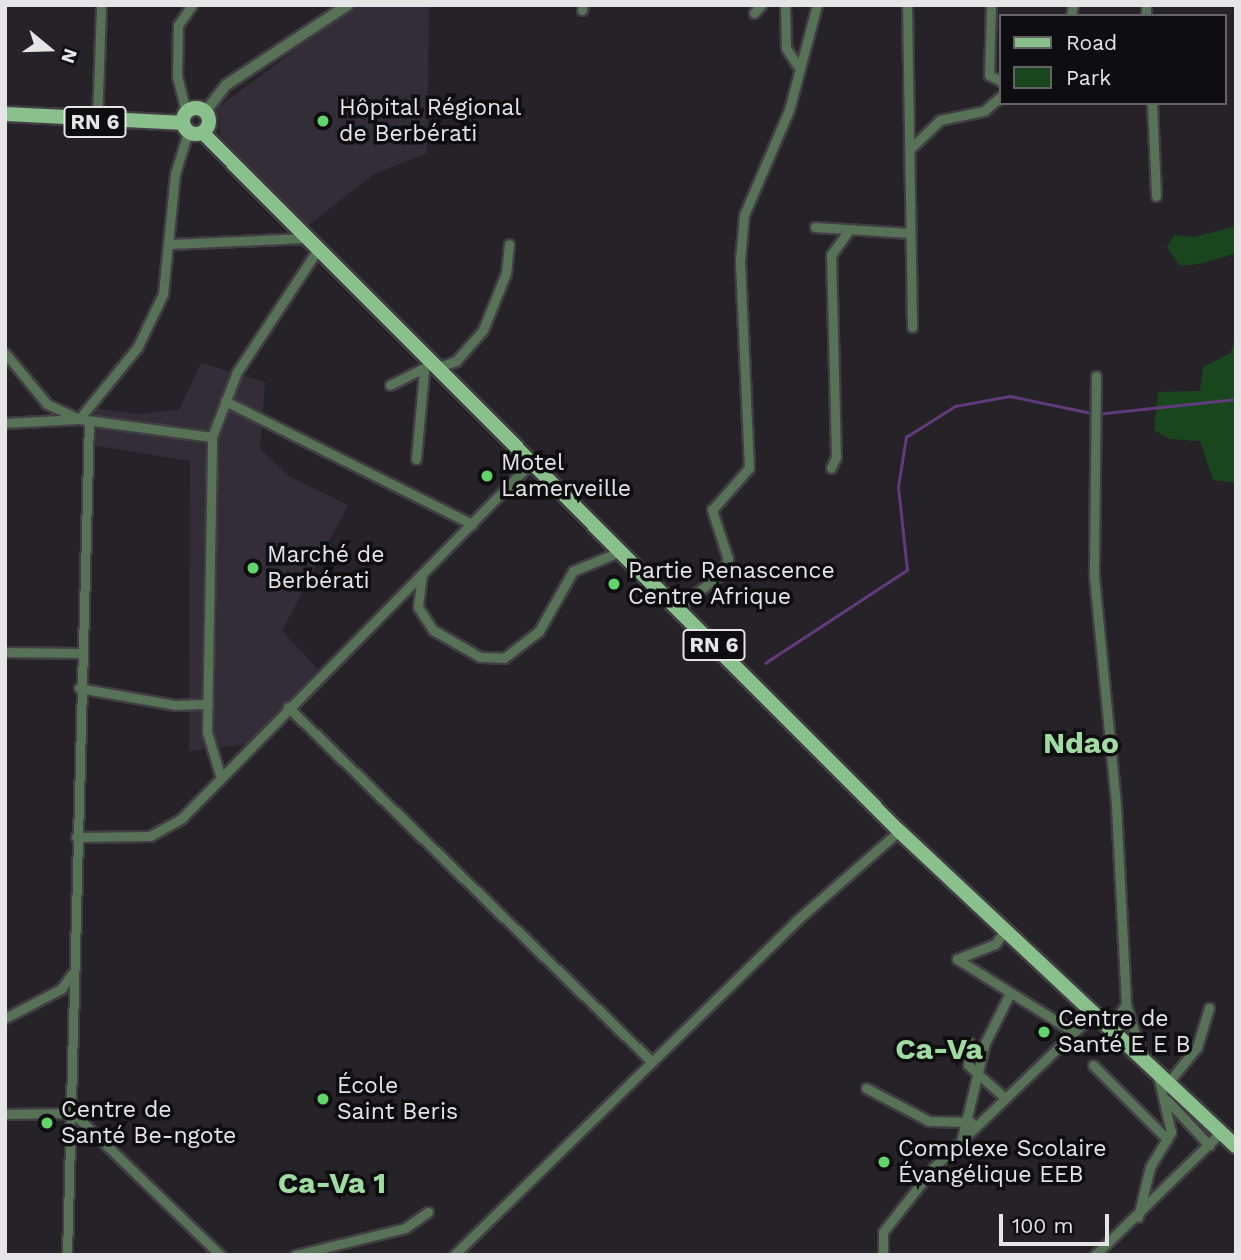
<!DOCTYPE html>
<meta charset="utf-8">
<style>
body{margin:0}
#map{position:relative;width:1241px;height:1260px;overflow:hidden;background:#262328;font-family:"Work Sans",sans-serif}
div>[style]{position:absolute}
.built>*{inset:0;background:#332d37}
.green>*{inset:0;background:#19461d}
.stream>*{height:2.5px;margin:-1.25px;padding:0 1.25px;transform-origin:1.25px;border-radius:1.25px;background:#613b7c}
.roads{filter:drop-shadow(2px 0 #413e43) drop-shadow(-2px 0 #413e43) drop-shadow(0 2px #413e43) drop-shadow(0 -2px #413e43)}
.minor>*{height:9px;margin:-4.5px;padding:0 4.5px;transform-origin:4.5px;border-radius:4.5px;background:#587258}
.tertiary>*{height:10px;margin:-5px;padding:0 5px;transform-origin:5px;border-radius:5px;background:#587258}
.primary>*{height:14px;margin:-7px;padding:0 7px;transform-origin:7px;border-radius:7px;background:#8ac08b}
.primary>.ring{margin:-7px;padding:0;box-sizing:content-box;background:none;border:14px solid #8ac08b;border-radius:50%}
.dots>*{width:19px;height:19px;translate:-50% -50%;box-sizing:border-box;border:4px solid #0e0d0f;border-radius:50%}
span{translate:-50% -50%;white-space:nowrap;text-align:center;line-height:1.15;-webkit-text-stroke:7px #0e0d0f;paint-order:stroke}
.shield-label span{padding:2px 5px;background:#0e0d0f;border:2px solid;border-radius:5px;-webkit-text-stroke-width:0}
.shield-label{font-size:21px;color:#e5e4e7;font-weight:700}
.poi-label{font-size:23px;color:#e5e4e7}
.left{translate:0 -50%;text-align:left}
.district-label{font-size:30px;color:#a0dba1;font-weight:700}
.frame{position:absolute;inset:0;border:7px solid #e5e4e7;pointer-events:none}
.legend{position:absolute;left:999px;top:14px;width:228px;height:91px;box-sizing:border-box;background:#0e0d0f;border:2px solid #646365;margin:0;padding:9px 12px;list-style:none;font-size:21px;color:#e5e4e7}
.legend li{display:flex;align-items:center;gap:14px;height:35px}
.legend b{width:35px;border:2px solid #646365}
.north{position:absolute;left:14px;top:14px;width:70px;height:70px;-webkit-text-stroke:5px #0e0d0f;paint-order:stroke;rotate:109deg;font-size:19px;font-weight:700;line-height:28px;text-align:center;color:#e5e4e7}
.north::after{content:'';display:block;margin:auto;width:24px;height:32px;background:#e5e4e7;clip-path:polygon(50% 0,100% 100%,50% 72%,0 100%)}
.scale{position:absolute;left:999px;top:1214px;width:110px;height:32px;box-sizing:border-box;border:4px solid #e5e4e7;border-top:0;padding-left:9px;font-size:21px;line-height:24px;white-space:nowrap;color:#e5e4e7;-webkit-text-stroke:5px #0e0d0f;paint-order:stroke}
</style>
<div id="map">
<div class="built">
<i style="clip-path:polygon(355px 5px,429px 5px,427px 153px,374px 174px,305px 228px,220px 135px,217px 108px)"></i>
<i style="clip-path:polygon(201px 363px,265px 382px,260px 449px,289px 476px,348px 505px,282px 631px,318px 669px,251px 744px,189px 751px,190px 461px,92px 445px,95px 408px,137px 414px,179px 410px)"></i>
</div>
<div class="green">
<i style="clip-path:polygon(1236px 226px,1236px 253px,1204px 263px,1180px 266px,1167px 247px,1174px 235px,1194px 237px)"></i>
<i style="clip-path:polygon(1236px 335px,1236px 483px,1213px 480px,1200px 441px,1169px 439px,1154px 430px,1158px 392px,1200px 391px,1203px 367px,1231px 353px)"></i>
</div>
<div class="stream">
<i style="left:765px;top:663px;width:170px;rotate:-33.2deg"></i>
<i style="left:907px;top:570px;width:83px;rotate:-96.2deg"></i>
<i style="left:898px;top:487px;width:51px;rotate:-80.9deg"></i>
<i style="left:906px;top:437px;width:58px;rotate:-32.3deg"></i>
<i style="left:955px;top:406px;width:56px;rotate:-10.3deg"></i>
<i style="left:1010px;top:396px;width:88px;rotate:11.8deg"></i>
<i style="left:1096px;top:414px;width:141px;rotate:-6.1deg"></i>
</div>
<div class="roads">
<div class="minor">
<i style="left:785px;top:5px;width:43px;rotate:88.7deg"></i>
<i style="left:786px;top:48px;width:20px;rotate:57deg"></i>
<i style="left:907px;top:5px;width:322px;rotate:89.1deg"></i>
<i style="left:991px;top:5px;width:70px;rotate:91.6deg"></i>
<i style="left:989px;top:75px;width:13px;rotate:27deg"></i>
<i style="left:1146px;top:5px;width:11px;rotate:90deg"></i>
<i style="left:582px;top:10px;width:5px;rotate:-79deg"></i>
<i style="left:754px;top:13px;width:11px;rotate:-49deg"></i>
<i style="left:1071px;top:16px;width:11px;rotate:-80deg"></i>
<i style="left:1152px;top:103px;width:93px;rotate:87.5deg"></i>
<i style="left:186px;top:112px;width:36px;rotate:-104deg"></i>
<i style="left:177px;top:77px;width:52px;rotate:-88.9deg"></i>
<i style="left:178px;top:25px;width:24px;rotate:-55deg"></i>
<i style="left:97px;top:122px;width:117px;rotate:-88deg"></i>
<i style="left:911px;top:148px;width:40px;rotate:-44deg"></i>
<i style="left:940px;top:120px;width:45px;rotate:-11.6deg"></i>
<i style="left:984px;top:111px;width:23px;rotate:-41deg"></i>
<i style="left:815px;top:227px;width:94px;rotate:3.7deg"></i>
<i style="left:169px;top:244px;width:138px;rotate:-2.5deg"></i>
<i style="left:5px;top:353px;width:66px;rotate:50.5deg"></i>
<i style="left:47px;top:404px;width:35px;rotate:25deg"></i>
<i style="left:79px;top:419px;width:134px;rotate:7.7deg"></i>
<i style="left:438px;top:367px;width:19px;rotate:-18deg"></i>
<i style="left:456px;top:361px;width:41px;rotate:-48.9deg"></i>
<i style="left:483px;top:330px;width:61px;rotate:-68deg"></i>
<i style="left:506px;top:273px;width:29px;rotate:-84deg"></i>
<i style="left:1096px;top:376px;width:200px;rotate:90.6deg"></i>
<i style="left:1094px;top:576px;width:230px;rotate:84.5deg"></i>
<i style="left:1116px;top:805px;width:200px;rotate:87.1deg"></i>
<i style="left:1126px;top:1005px;width:53px;rotate:72.6deg"></i>
<i style="left:390px;top:385px;width:40px;rotate:-26.6deg"></i>
<i style="left:225px;top:401px;width:276px;rotate:26.5deg"></i>
<i style="left:5px;top:423px;width:74px;rotate:-3.1deg"></i>
<i style="left:79px;top:419px;width:92px;rotate:-50.8deg"></i>
<i style="left:137px;top:348px;width:60px;rotate:-64.3deg"></i>
<i style="left:163px;top:294px;width:121px;rotate:-84.3deg"></i>
<i style="left:175px;top:174px;width:44px;rotate:-72.8deg"></i>
<i style="left:416px;top:459px;width:88px;rotate:-84.8deg"></i>
<i style="left:831px;top:468px;width:12px;rotate:-66deg"></i>
<i style="left:836px;top:457px;width:202px;rotate:-91.4deg"></i>
<i style="left:831px;top:255px;width:27px;rotate:-54deg"></i>
<i style="left:422px;top:574px;width:33px;rotate:97deg"></i>
<i style="left:418px;top:607px;width:27px;rotate:57deg"></i>
<i style="left:433px;top:630px;width:54px;rotate:29.9deg"></i>
<i style="left:480px;top:657px;width:24px;rotate:2deg"></i>
<i style="left:504px;top:658px;width:44px;rotate:-37.6deg"></i>
<i style="left:539px;top:631px;width:69px;rotate:-60.5deg"></i>
<i style="left:573px;top:571px;width:50px;rotate:-22.4deg"></i>
<i style="left:677px;top:608px;width:56px;rotate:-37.7deg"></i>
<i style="left:721px;top:574px;width:17px;rotate:-65deg"></i>
<i style="left:728px;top:559px;width:52px;rotate:-108.1deg"></i>
<i style="left:712px;top:510px;width:56px;rotate:-48.6deg"></i>
<i style="left:749px;top:468px;width:208px;rotate:-92.5deg"></i>
<i style="left:740px;top:260px;width:45px;rotate:-84.9deg"></i>
<i style="left:744px;top:215px;width:114px;rotate:-66.8deg"></i>
<i style="left:789px;top:110px;width:109px;rotate:-75.1deg"></i>
<i style="left:5px;top:652px;width:76px;rotate:0.8deg"></i>
<i style="left:79px;top:688px;width:97px;rotate:10deg"></i>
<i style="left:175px;top:705px;width:33px;rotate:-2deg"></i>
<i style="left:288px;top:707px;width:508px;rotate:44.28deg"></i>
<i style="left:220px;top:775px;width:45px;rotate:-106.8deg"></i>
<i style="left:207px;top:732px;width:295px;rotate:-89deg"></i>
<i style="left:212px;top:437px;width:70px;rotate:-69deg"></i>
<i style="left:237px;top:372px;width:147px;rotate:-56.6deg"></i>
<i style="left:76px;top:837px;width:74px;rotate:-0.8deg"></i>
<i style="left:150px;top:836px;width:37px;rotate:-29deg"></i>
<i style="left:182px;top:818px;width:498px;rotate:-45.5deg"></i>
<i style="left:1006px;top:929px;width:19px;rotate:126deg"></i>
<i style="left:995px;top:944px;width:41px;rotate:158.5deg"></i>
<i style="left:957px;top:959px;width:138px;rotate:32deg"></i>
<i style="left:5px;top:1018px;width:63px;rotate:-27.4deg"></i>
<i style="left:61px;top:989px;width:19px;rotate:-54deg"></i>
<i style="left:1109px;top:1028px;width:29px;rotate:-54deg"></i>
<i style="left:969px;top:1042px;width:23px;rotate:92deg"></i>
<i style="left:968px;top:1065px;width:50px;rotate:41.7deg"></i>
<i style="left:1093px;top:1065px;width:105px;rotate:45deg"></i>
<i style="left:1168px;top:1083px;width:46px;rotate:-51.1deg"></i>
<i style="left:1197px;top:1047px;width:41px;rotate:-72.9deg"></i>
<i style="left:866px;top:1088px;width:71px;rotate:27.6deg"></i>
<i style="left:929px;top:1121px;width:42px;rotate:1.4deg"></i>
<i style="left:1167px;top:1100px;width:62px;rotate:47deg"></i>
<i style="left:5px;top:1114px;width:68px;rotate:-0.8deg"></i>
<i style="left:73px;top:1113px;width:204px;rotate:44deg"></i>
<i style="left:962px;top:1138px;width:98px;rotate:-76.4deg"></i>
<i style="left:985px;top:1043px;width:56px;rotate:-63.4deg"></i>
<i style="left:1138px;top:1217px;width:51px;rotate:-76.5deg"></i>
<i style="left:1150px;top:1167px;width:41px;rotate:-59deg"></i>
<i style="left:1171px;top:1132px;width:57px;rotate:-103.1deg"></i>
<i style="left:67px;top:1255px;width:832px;rotate:-88.49deg"></i>
<i style="left:295px;top:1255px;width:113px;rotate:-13.8deg"></i>
<i style="left:405px;top:1228px;width:28px;rotate:-35deg"></i>
<i style="left:454px;top:1255px;width:478px;rotate:-44.3deg"></i>
<i style="left:796px;top:921px;width:137px;rotate:-41.1deg"></i>
<i style="left:883px;top:1255px;width:23px;rotate:-90deg"></i>
<i style="left:883px;top:1232px;width:83px;rotate:-51.9deg"></i>
<i style="left:934px;top:1167px;width:222px;rotate:-43.9deg"></i>
<i style="left:1095px;top:1255px;width:176px;rotate:-44.3deg"></i>
</div>
<div class="tertiary">
<i style="left:205px;top:112px;width:34px;rotate:-52deg"></i>
<i style="left:226px;top:85px;width:146px;rotate:-33.3deg"></i>
</div>
<div class="primary">
<i class="ring" style="left:183px;top:108px;width:12px;height:12px"></i>
<i style="left:8px;top:114px;width:175px;rotate:2.9deg"></i>
<i style="left:203px;top:133px;width:986px;rotate:45.08deg"></i>
<i style="left:899px;top:831px;width:461px;rotate:43.1deg"></i>
</div>
</div>
<div class="dots">
<i style="left:323px;top:121px;background:#61d46a"></i>
<i style="left:487px;top:476px;background:#61d46a"></i>
<i style="left:253px;top:568px;background:#61d46a"></i>
<i style="left:614px;top:584px;background:#61d46a"></i>
<i style="left:1044px;top:1032px;background:#61d46a"></i>
<i style="left:323px;top:1099px;background:#61d46a"></i>
<i style="left:47px;top:1123px;background:#61d46a"></i>
<i style="left:884px;top:1162px;background:#61d46a"></i>
</div>
<div class="shield-label">
<span style="left:95px;top:122px">RN 6</span>
<span style="left:714px;top:645px">RN 6</span>
</div>
<div class="poi-label">
<span class="left" style="left:339px;top:121px">Hôpital Régional<br>de Berbérati</span>
<span class="left" style="left:501px;top:476px">Motel<br>Lamerveille</span>
<span class="left" style="left:267px;top:568px">Marché de<br>Berbérati</span>
<span class="left" style="left:628px;top:584px">Partie Renascence<br>Centre Afrique</span>
<span class="left" style="left:1058px;top:1032px">Centre de<br>Santé E E B</span>
<span class="left" style="left:337px;top:1099px">École<br>Saint Beris</span>
<span class="left" style="left:61px;top:1123px">Centre de<br>Santé Be-ngote</span>
<span class="left" style="left:898px;top:1162px">Complexe Scolaire<br>Évangélique EEB</span>
</div>
<div class="district-label">
<span style="left:1081px;top:743px">Ndao</span>
<span style="left:939px;top:1049px">Ca-Va</span>
<span style="left:332px;top:1183px">Ca-Va 1</span>
</div>
<div class="frame"></div>
<ul class="legend">
<li><b style="height:9px;background:#8ac08b"></b>Road</li>
<li><b style="height:19px;background:#19461d"></b>Park</li>
</ul>
<div class="north">N</div>
<div class="scale">100 m</div>
</div>
